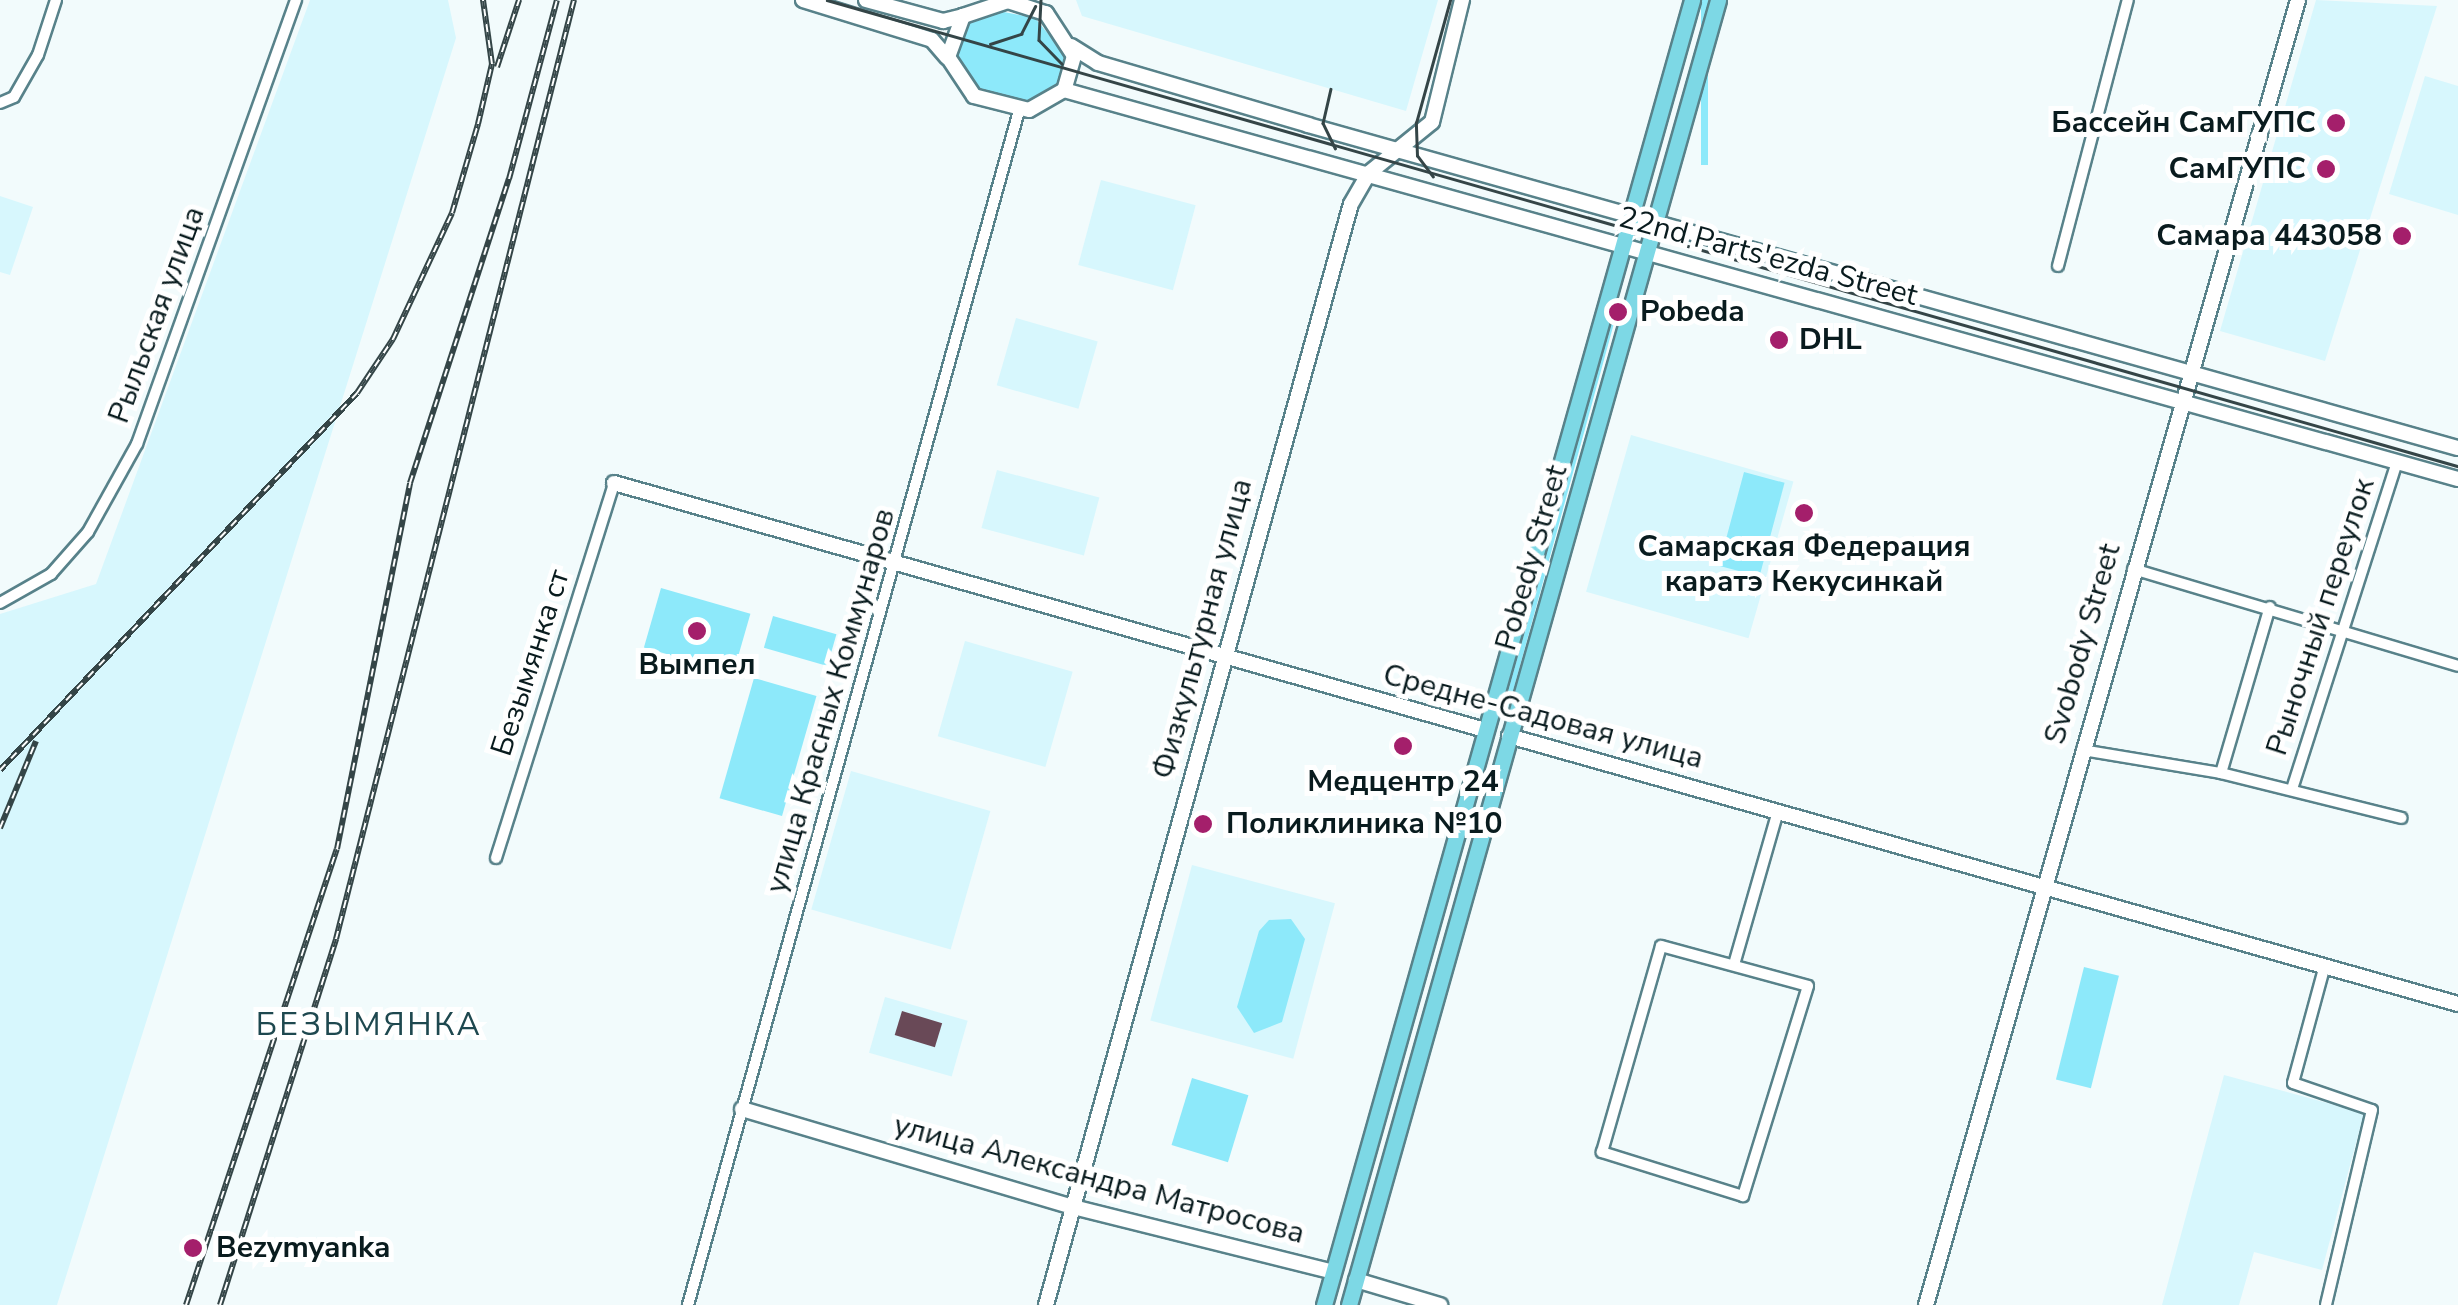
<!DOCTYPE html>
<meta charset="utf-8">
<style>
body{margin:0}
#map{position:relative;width:2458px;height:1305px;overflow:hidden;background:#f2fbfc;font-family:"Nunito Sans",sans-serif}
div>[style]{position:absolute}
.built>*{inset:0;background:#d7f7fd;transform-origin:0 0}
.green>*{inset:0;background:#8de9fa;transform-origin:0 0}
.building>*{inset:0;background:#694957;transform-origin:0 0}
.roads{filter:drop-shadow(2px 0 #58828a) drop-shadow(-2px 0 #58828a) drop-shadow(0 2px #58828a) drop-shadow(0 -2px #58828a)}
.street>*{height:10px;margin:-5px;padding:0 5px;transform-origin:5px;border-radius:5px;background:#fff}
.secondary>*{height:14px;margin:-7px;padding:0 7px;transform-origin:7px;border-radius:7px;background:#fff}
.primary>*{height:15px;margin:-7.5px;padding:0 7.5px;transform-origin:7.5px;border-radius:7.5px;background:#7dd8e5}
.tram>*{height:2.5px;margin:-1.25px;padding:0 1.25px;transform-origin:1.25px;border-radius:1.25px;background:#344547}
.rail>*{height:6px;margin-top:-3px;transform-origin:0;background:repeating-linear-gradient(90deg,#fff 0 8px,#344547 0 16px);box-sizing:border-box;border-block:2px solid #344547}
.dots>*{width:28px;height:28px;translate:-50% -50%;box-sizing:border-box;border:5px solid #fff;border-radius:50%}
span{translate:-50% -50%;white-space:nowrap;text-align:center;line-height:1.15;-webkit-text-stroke:10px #fff;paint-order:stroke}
.poi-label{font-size:30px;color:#091b1e;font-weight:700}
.right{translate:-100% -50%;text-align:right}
.left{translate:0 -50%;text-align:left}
.street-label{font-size:30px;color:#091b1e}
.neighbourhood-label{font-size:32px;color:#1e484f;letter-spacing:2.5px}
</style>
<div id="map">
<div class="built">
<i style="clip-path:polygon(310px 0,448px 0,456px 38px,57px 1305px,0 1305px,0 614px,96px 584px)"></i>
<i style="clip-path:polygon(1076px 0,1438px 0,1406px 111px,1082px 16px)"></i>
<i style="clip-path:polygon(2316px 0,2437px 6px,2325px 361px,2220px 331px)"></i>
<i style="clip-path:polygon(2425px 76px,2458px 86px,2458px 215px,2389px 194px)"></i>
<i style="left:1101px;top:180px;width:98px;height:88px;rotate:15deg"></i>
<i style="clip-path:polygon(0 196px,33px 207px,10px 275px,0 272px)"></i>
<i style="left:1016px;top:318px;width:85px;height:70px;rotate:16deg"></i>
<i style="left:1631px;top:435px;width:169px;height:163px;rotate:16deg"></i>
<i style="left:997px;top:470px;width:106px;height:60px;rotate:15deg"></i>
<i style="left:965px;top:641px;width:112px;height:99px;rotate:16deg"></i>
<i style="left:851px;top:771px;width:145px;height:144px;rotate:16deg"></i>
<i style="left:1192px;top:865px;width:148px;height:161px;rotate:15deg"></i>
<i style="left:885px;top:997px;width:86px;height:58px;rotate:16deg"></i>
<i style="clip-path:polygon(2224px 1075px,2364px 1113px,2322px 1270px,2254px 1252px,2239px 1305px,2162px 1305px)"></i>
</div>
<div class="green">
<i style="left:1701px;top:0;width:7px;height:165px"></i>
<i style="clip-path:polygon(999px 11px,1035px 18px,1066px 55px,1057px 87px,1028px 102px,994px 100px,973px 87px,953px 52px,968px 22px)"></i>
<i style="clip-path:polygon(1619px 305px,1506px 717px,1501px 716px,1616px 306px)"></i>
<i style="left:1744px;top:472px;width:42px;height:97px;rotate:15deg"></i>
<i style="left:661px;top:588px;width:93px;height:62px;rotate:16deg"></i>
<i style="left:773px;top:616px;width:66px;height:33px;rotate:16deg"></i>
<i style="left:754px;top:678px;width:65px;height:125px;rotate:16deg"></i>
<i style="clip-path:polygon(1291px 919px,1305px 939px,1282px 1022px,1254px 1033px,1237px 1007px,1259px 931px,1269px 920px)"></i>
<i style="left:2084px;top:967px;width:36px;height:116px;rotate:14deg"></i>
<i style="left:1192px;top:1078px;width:59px;height:70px;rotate:17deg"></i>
</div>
<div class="building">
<i style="left:902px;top:1011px;width:42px;height:25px;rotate:17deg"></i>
</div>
<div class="roads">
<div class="street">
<i style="left:0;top:103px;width:15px;rotate:-23deg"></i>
<i style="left:14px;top:97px;width:48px;rotate:-60.3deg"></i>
<i style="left:38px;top:55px;width:58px;rotate:-71.9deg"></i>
<i style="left:2058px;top:266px;width:275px;rotate:-75.3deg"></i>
<i style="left:2133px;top:569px;width:339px;rotate:16.6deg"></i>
<i style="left:0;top:603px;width:59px;rotate:-29.6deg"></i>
<i style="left:51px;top:574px;width:56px;rotate:-48.6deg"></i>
<i style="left:88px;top:532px;width:101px;rotate:-60.9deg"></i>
<i style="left:137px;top:444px;width:472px;rotate:-70.3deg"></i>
<i style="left:2082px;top:750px;width:141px;rotate:9.4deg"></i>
<i style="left:2221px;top:773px;width:186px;rotate:14deg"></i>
<i style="left:2221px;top:773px;width:173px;rotate:-73.6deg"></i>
<i style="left:2292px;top:789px;width:344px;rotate:-72.2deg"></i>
<i style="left:496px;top:858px;width:393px;rotate:-72.5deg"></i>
<i style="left:1661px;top:946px;width:152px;rotate:15.2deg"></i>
<i style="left:1808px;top:986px;width:220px;rotate:107.2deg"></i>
<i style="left:1743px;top:1196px;width:148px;rotate:-162.7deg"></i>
<i style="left:1602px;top:1152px;width:214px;rotate:-74deg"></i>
<i style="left:1735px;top:961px;width:156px;rotate:-74deg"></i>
<i style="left:2325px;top:965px;width:122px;rotate:105.2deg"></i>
<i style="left:2293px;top:1083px;width:83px;rotate:18.9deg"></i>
<i style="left:2372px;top:1110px;width:200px;rotate:103.3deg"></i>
<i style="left:688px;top:1305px;width:1239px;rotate:-74.51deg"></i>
</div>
<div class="secondary">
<i style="left:803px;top:0;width:135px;rotate:17.2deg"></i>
<i style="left:932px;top:40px;width:23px;rotate:49deg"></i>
<i style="left:866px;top:0;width:80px;rotate:15.3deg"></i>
<i style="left:943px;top:21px;width:21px;rotate:-14deg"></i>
<i style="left:1008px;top:1px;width:40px;rotate:18deg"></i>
<i style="left:1046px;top:13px;width:51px;rotate:56.9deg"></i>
<i style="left:1074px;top:56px;width:35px;rotate:106deg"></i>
<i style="left:1064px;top:90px;width:40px;rotate:150.3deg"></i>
<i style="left:1029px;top:110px;width:57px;rotate:-165.7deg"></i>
<i style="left:974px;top:96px;width:47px;rotate:-123.7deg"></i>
<i style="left:948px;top:57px;width:44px;rotate:-69.9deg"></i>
<i style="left:963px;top:16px;width:47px;rotate:-18.4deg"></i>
<i style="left:1071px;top:46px;width:32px;rotate:32deg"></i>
<i style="left:1098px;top:63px;width:219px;rotate:16.4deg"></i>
<i style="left:1308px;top:125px;width:1194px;rotate:15.69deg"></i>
<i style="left:1064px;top:90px;width:1447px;rotate:15.59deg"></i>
<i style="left:614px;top:483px;width:905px;rotate:15.83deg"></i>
<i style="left:1509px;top:736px;width:986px;rotate:15.77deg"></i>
<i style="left:742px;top:1109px;width:345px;rotate:16.5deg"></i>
<i style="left:1073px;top:1207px;width:268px;rotate:14deg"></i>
<i style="left:1356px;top:1280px;width:88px;rotate:16.6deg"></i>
<i style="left:1046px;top:1305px;width:1142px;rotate:-74.52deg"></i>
<i style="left:1351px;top:204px;width:36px;rotate:-60deg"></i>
<i style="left:1369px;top:173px;width:81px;rotate:-39deg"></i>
<i style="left:1432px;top:122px;width:126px;rotate:-76.2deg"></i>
<i style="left:1926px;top:1305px;width:1357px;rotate:-74.09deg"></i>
</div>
<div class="primary">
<i style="left:1324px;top:1305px;width:1356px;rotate:-74.25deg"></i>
<i style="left:1349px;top:1305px;width:1356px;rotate:-74.21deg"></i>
</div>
</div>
<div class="tram">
<i style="left:827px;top:0;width:1696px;rotate:15.95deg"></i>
<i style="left:1041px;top:0;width:40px;rotate:92.9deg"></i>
<i style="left:1039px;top:40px;width:33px;rotate:46deg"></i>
<i style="left:990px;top:44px;width:33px;rotate:-18deg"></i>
<i style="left:1021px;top:34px;width:31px;rotate:-63deg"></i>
<i style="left:1331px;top:89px;width:35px;rotate:103deg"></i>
<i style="left:1323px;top:123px;width:28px;rotate:64deg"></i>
<i style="left:1433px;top:177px;width:26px;rotate:-127deg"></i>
<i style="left:1417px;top:156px;width:33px;rotate:-92deg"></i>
<i style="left:1416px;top:123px;width:128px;rotate:-74.5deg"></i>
</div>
<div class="rail">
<i style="left:497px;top:67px;width:71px;rotate:-71.8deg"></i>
<i style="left:0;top:770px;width:519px;rotate:-46.56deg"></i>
<i style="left:357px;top:393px;width:65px;rotate:-56.3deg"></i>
<i style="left:393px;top:339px;width:139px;rotate:-64.9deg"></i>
<i style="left:452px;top:213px;width:93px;rotate:-73.7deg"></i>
<i style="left:478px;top:124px;width:62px;rotate:-76.9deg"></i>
<i style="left:492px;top:64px;width:65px;rotate:-98deg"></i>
<i style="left:0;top:828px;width:94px;rotate:-67.5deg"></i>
<i style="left:186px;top:1305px;width:480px;rotate:-71.7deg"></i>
<i style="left:337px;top:849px;width:373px;rotate:-78.7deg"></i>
<i style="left:410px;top:483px;width:320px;rotate:-72deg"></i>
<i style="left:509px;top:179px;width:185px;rotate:-75deg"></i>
<i style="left:220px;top:1305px;width:384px;rotate:-72.4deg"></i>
<i style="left:336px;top:939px;width:969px;rotate:-75.78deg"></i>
</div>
<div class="dots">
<i style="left:2336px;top:123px;background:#a41f6b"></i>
<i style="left:2326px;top:169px;background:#a41f6b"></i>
<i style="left:2402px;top:236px;background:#a41f6b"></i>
<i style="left:1618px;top:312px;background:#a41f6b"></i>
<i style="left:1779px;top:340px;background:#a41f6b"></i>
<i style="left:1804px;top:513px;background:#a41f6b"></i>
<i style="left:697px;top:631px;background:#a41f6b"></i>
<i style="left:1403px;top:746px;background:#a41f6b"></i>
<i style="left:1203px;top:824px;background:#a41f6b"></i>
<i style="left:193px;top:1248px;background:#a41f6b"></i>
</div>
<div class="poi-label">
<span class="right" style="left:2316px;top:123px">Бассейн СамГУПС</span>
<span class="right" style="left:2306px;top:169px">СамГУПС</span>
<span class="right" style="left:2382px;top:236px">Самара 443058</span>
<span class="left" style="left:1640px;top:312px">Pobeda</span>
<span class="left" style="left:1799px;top:340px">DHL</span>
<span style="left:1804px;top:564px">Самарская Федерация<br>каратэ Кекусинкай</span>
<span style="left:697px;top:665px">Вымпел</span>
<span style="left:1403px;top:782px">Медцентр 24</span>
<span class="left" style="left:1226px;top:824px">Поликлиника №10</span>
<span class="left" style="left:216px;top:1248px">Bezymyanka</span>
</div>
<div class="street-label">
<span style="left:1768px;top:257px;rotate:15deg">22nd Parts'ezda Street</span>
<span style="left:157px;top:315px;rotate:-70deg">Рыльская улица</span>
<span style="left:1532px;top:558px;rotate:-74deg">Pobedy Street</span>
<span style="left:2321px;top:617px;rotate:-72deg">Рыночный переулок</span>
<span style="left:1203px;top:629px;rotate:-75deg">Физкультурная улица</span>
<span style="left:2083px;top:644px;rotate:-74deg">Svobody Street</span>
<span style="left:531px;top:663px;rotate:-72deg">Безымянка ст</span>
<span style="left:831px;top:701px;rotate:-74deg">улица Красных Коммунаров</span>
<span style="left:1543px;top:717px;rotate:15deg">Средне-Садовая улица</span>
<span style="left:1099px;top:1180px;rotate:15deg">улица Александра Матросова</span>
</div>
<div class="neighbourhood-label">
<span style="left:369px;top:1025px">БЕЗЫМЯНКА</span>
</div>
</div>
